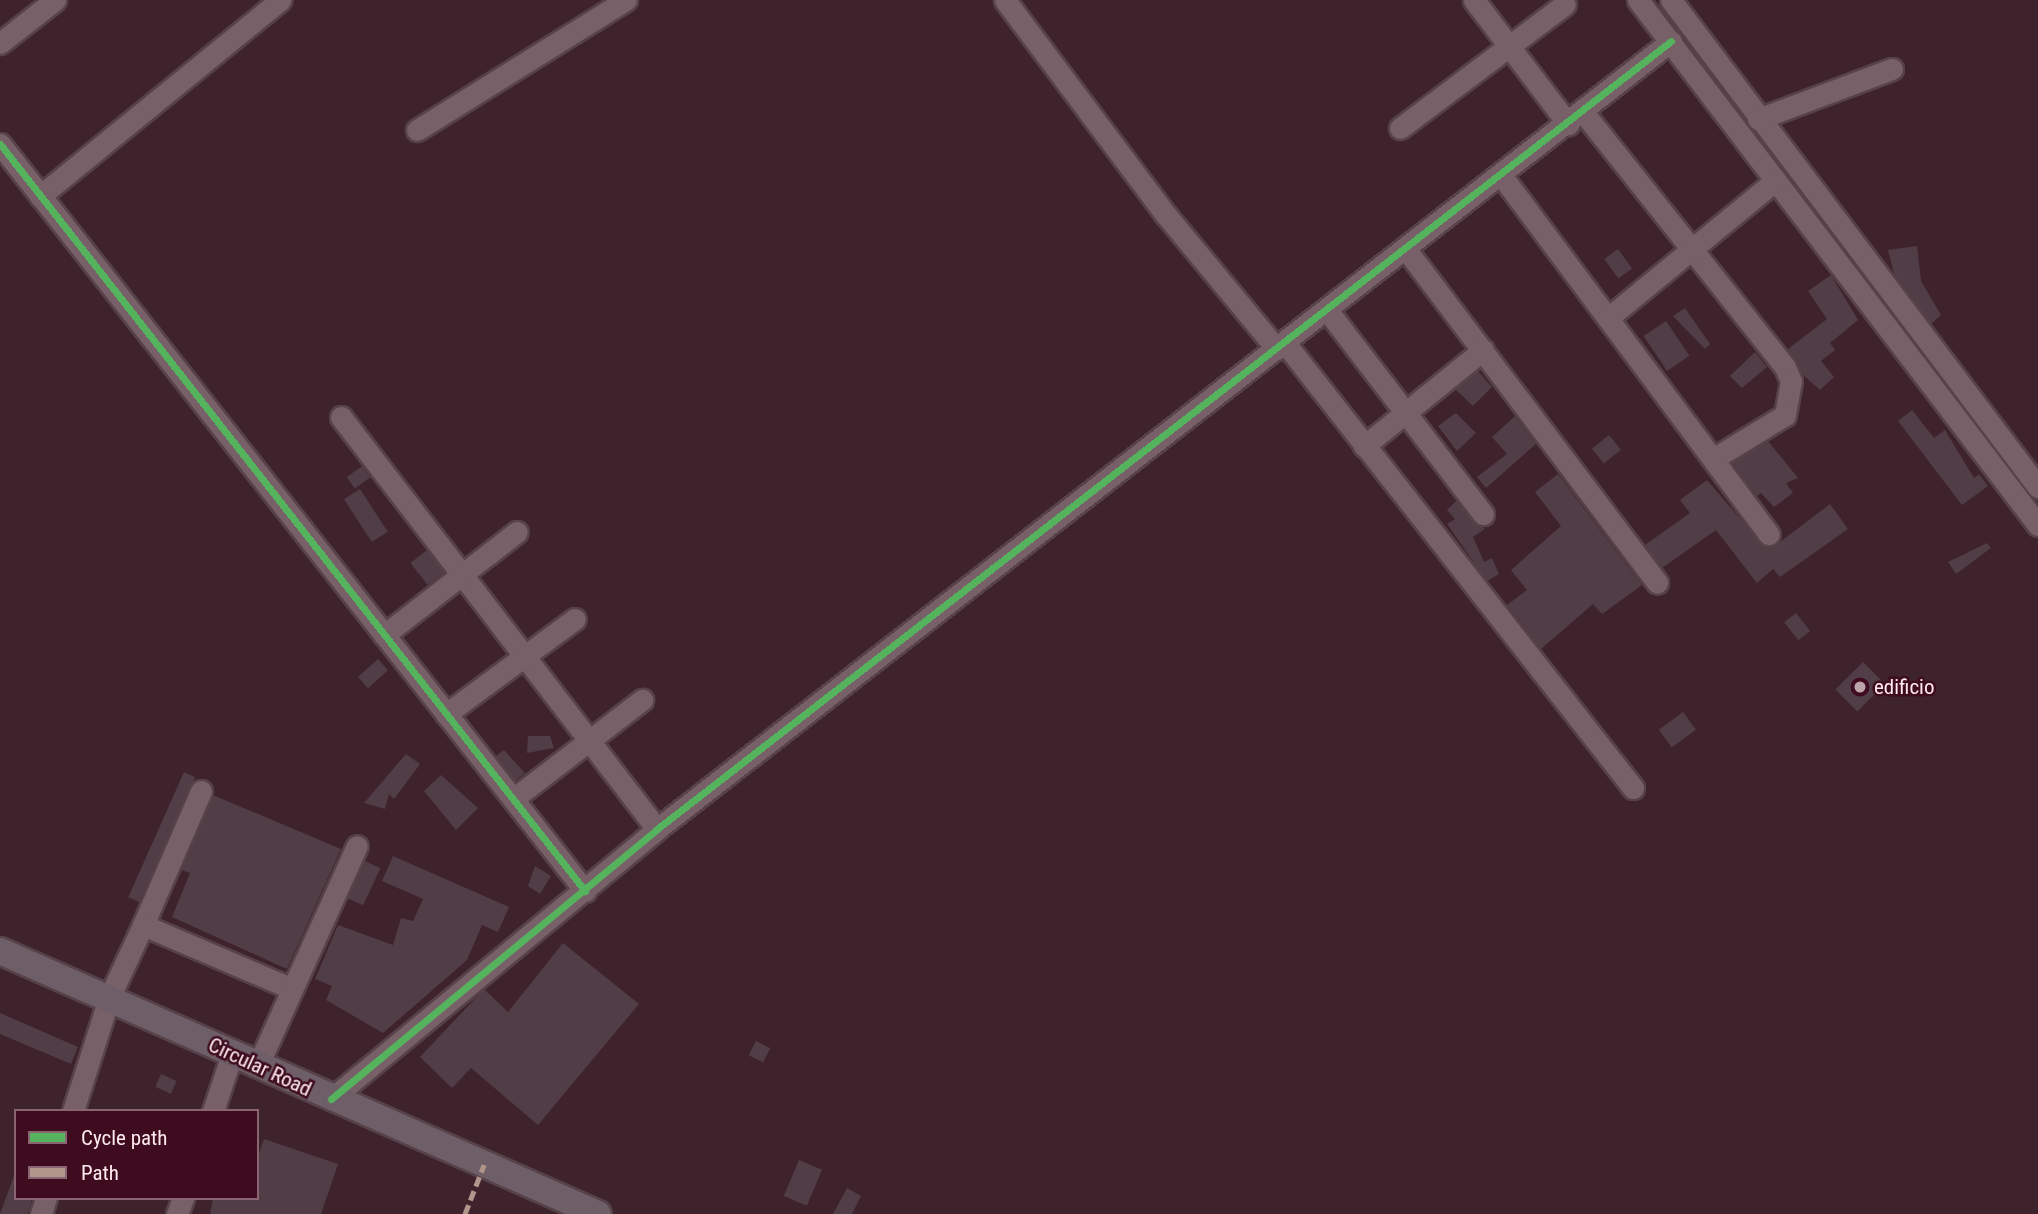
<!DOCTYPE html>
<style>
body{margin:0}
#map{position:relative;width:2038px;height:1214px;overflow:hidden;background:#3e232c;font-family:"Roboto Condensed",sans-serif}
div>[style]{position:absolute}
.building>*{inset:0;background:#513d46;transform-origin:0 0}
.roads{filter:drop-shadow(2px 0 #564248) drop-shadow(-2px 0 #564248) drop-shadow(0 2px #564248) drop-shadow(0 -2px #564248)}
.minor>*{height:21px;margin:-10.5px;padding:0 10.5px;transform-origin:10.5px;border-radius:10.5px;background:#776067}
.major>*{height:26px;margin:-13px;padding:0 13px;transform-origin:13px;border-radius:13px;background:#6e5e67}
.quiet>*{height:5px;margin-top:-2.5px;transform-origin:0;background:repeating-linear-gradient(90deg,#b2968c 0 10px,transparent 0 15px)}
.cycleway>*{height:7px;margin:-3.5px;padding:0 3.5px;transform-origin:3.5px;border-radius:3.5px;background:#56b35d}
.dots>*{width:19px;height:19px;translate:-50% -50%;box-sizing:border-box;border:4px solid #3e0c1e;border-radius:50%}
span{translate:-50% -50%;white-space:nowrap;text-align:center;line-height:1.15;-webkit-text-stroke:5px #3e0c1e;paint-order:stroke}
.poi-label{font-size:21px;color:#fee9ee}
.left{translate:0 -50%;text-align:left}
.street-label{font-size:21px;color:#fee9ee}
.legend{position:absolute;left:14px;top:1109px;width:245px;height:91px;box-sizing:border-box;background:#3e0c1e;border:2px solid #8b6471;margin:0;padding:9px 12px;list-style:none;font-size:21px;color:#fee9ee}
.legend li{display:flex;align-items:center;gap:14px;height:35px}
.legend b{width:35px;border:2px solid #8b6471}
</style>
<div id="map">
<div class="building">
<i style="clip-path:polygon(1917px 246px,1921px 281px,1941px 315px,1931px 324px,1894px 274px,1888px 250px)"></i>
<i style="left:1618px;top:249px;width:24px;height:17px;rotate:54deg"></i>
<i style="clip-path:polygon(1831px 275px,1858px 320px,1830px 343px,1835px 350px,1821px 361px,1834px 377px,1820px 390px,1803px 375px,1788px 349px,1827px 319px,1808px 291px)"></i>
<i style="clip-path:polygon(1685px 308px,1710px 344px,1705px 349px,1673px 316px)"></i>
<i style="left:1666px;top:321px;width:42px;height:27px;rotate:56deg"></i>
<i style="clip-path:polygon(1755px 352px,1767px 367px,1742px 388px,1730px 376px)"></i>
<i style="clip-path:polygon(1478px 371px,1492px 387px,1473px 406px,1455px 389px)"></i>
<i style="clip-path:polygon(1912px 410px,1934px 438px,1945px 430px,1974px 478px,1979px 474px,1988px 486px,1962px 505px,1898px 421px)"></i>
<i style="clip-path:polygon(1456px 413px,1476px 433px,1457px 451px,1438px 426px)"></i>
<i style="clip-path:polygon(1515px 416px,1536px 444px,1486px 488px,1477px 477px,1507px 454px,1492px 437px)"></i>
<i style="left:1609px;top:435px;width:19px;height:22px;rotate:51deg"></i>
<i style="clip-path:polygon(1768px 441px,1798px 478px,1786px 483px,1793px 493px,1774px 507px,1761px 493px,1757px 496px,1732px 463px)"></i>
<i style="left:362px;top:466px;width:14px;height:19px;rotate:54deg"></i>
<i style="clip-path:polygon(1558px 474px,1642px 585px,1602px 614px,1593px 604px,1541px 649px,1507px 605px,1527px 590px,1511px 570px,1561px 526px,1535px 492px)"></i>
<i style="clip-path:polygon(1707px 480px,1764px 546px,1776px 545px,1830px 504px,1848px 529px,1780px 577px,1773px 569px,1757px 583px,1716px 530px,1662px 568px,1645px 545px,1690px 513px,1680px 500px)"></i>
<i style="left:360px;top:489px;width:51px;height:19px;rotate:57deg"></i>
<i style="clip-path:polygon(1456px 501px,1485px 529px,1473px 537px,1484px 562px,1492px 558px,1499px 574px,1487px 581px,1447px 524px,1455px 519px,1447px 510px)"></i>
<i style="clip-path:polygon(1987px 543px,1991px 548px,1956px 574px,1948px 562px)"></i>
<i style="left:427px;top:550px;width:28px;height:21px;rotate:52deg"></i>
<i style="left:1796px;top:613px;width:23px;height:15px;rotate:52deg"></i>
<i style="left:378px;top:659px;width:15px;height:27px;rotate:48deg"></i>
<i style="left:1863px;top:662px;width:31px;height:39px;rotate:45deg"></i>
<i style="left:1683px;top:712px;width:22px;height:30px;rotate:54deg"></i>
<i style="clip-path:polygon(528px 736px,550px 736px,554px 748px,527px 753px)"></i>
<i style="clip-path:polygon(504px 750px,525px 773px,515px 781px,496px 756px)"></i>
<i style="clip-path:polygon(406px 754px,420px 764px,394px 799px,389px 794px,385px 809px,364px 803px)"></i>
<i style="left:184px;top:772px;width:12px;height:137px;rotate:24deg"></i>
<i style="clip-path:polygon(441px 775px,478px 808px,456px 830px,424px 791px)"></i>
<i style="clip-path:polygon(213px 795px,341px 849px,287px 969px,172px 917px,190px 873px,181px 870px)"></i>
<i style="clip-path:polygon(393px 856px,509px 907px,498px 932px,482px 925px,467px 960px,383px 1033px,326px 1000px,332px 986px,315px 979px,338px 925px,393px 945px,401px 918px,413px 921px,423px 899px,382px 881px)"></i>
<i style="left:365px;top:861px;width:17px;height:41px;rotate:25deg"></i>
<i style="clip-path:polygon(535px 866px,551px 876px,540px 894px,528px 886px)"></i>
<i style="clip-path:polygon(563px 943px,639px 1004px,538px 1125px,471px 1068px,452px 1088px,420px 1057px,484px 989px,508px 1012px)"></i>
<i style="clip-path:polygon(0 1013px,78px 1047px,71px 1064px,0 1034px)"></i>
<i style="left:756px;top:1041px;width:16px;height:16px;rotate:27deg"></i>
<i style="left:161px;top:1074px;width:17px;height:14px;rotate:24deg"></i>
<i style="clip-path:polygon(264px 1139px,338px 1164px,321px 1214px,210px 1214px,213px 1198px,257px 1198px,257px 1160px)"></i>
<i style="left:799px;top:1160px;width:25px;height:39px;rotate:23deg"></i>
<i style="clip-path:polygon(16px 1170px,16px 1198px,32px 1199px,28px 1214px,0 1214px)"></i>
<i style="clip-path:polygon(847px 1188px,861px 1196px,852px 1214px,833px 1214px)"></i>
</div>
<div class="roads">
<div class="minor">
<i style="left:1005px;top:0;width:269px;rotate:53.2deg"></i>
<i style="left:1166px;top:215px;width:174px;rotate:50.4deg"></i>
<i style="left:1474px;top:0;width:156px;rotate:52.8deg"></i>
<i style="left:1638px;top:0;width:660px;rotate:52.7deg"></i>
<i style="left:1671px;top:0;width:610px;rotate:53deg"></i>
<i style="left:0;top:43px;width:70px;rotate:-38deg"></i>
<i style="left:1583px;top:112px;width:325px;rotate:51.6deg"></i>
<i style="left:1785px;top:367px;width:15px;rotate:67deg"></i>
<i style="left:1791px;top:381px;width:35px;rotate:100deg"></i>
<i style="left:1785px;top:415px;width:84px;rotate:148.6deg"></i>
<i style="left:1758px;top:119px;width:143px;rotate:-20.5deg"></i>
<i style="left:1400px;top:128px;width:206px;rotate:-36.9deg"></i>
<i style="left:417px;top:130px;width:246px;rotate:-31.9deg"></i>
<i style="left:0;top:144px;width:949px;rotate:51.93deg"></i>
<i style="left:1501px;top:175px;width:448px;rotate:53.3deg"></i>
<i style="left:40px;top:196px;width:310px;rotate:-39.2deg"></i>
<i style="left:1405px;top:248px;width:419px;rotate:53deg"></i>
<i style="left:1327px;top:310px;width:257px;rotate:52.6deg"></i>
<i style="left:1608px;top:318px;width:217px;rotate:-39.4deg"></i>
<i style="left:1285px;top:343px;width:565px;rotate:51.97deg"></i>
<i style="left:341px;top:417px;width:519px;rotate:52.51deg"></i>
<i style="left:1364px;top:446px;width:153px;rotate:-38.9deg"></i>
<i style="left:384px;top:635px;width:168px;rotate:-37.8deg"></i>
<i style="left:446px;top:714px;width:160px;rotate:-36.4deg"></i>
<i style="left:201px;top:791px;width:146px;rotate:113.4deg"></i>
<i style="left:143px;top:925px;width:162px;rotate:23.2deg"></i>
<i style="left:513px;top:799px;width:163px;rotate:-37.5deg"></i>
<i style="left:258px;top:1065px;width:240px;rotate:-65.7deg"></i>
<i style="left:331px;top:1099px;width:423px;rotate:-39.6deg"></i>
<i style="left:657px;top:829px;width:1284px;rotate:-37.85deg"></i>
<i style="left:73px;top:1111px;width:119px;rotate:-72.3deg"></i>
<i style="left:109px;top:998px;width:81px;rotate:-65deg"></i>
<i style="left:213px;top:1111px;width:60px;rotate:-71.6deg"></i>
<i style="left:41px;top:1214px;width:17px;rotate:-73deg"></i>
<i style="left:177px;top:1214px;width:17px;rotate:-69deg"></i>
</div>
<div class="major">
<i style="left:0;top:951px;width:653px;rotate:23.74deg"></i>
</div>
</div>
<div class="quiet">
<i style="left:465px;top:1214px;width:53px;rotate:-68.8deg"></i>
</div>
<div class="cycleway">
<i style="left:0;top:144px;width:949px;rotate:51.93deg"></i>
<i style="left:331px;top:1099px;width:423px;rotate:-39.6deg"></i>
<i style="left:657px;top:829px;width:1284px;rotate:-37.85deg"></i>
</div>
<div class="dots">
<i style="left:1860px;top:687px;background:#bba4aa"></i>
</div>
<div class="poi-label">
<span class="left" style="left:1874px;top:687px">edificio</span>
</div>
<div class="street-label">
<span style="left:260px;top:1067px;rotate:25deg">Circular Road</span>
</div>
<ul class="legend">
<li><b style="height:9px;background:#56b35d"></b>Cycle path</li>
<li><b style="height:9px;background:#b2968c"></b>Path</li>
</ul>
</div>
